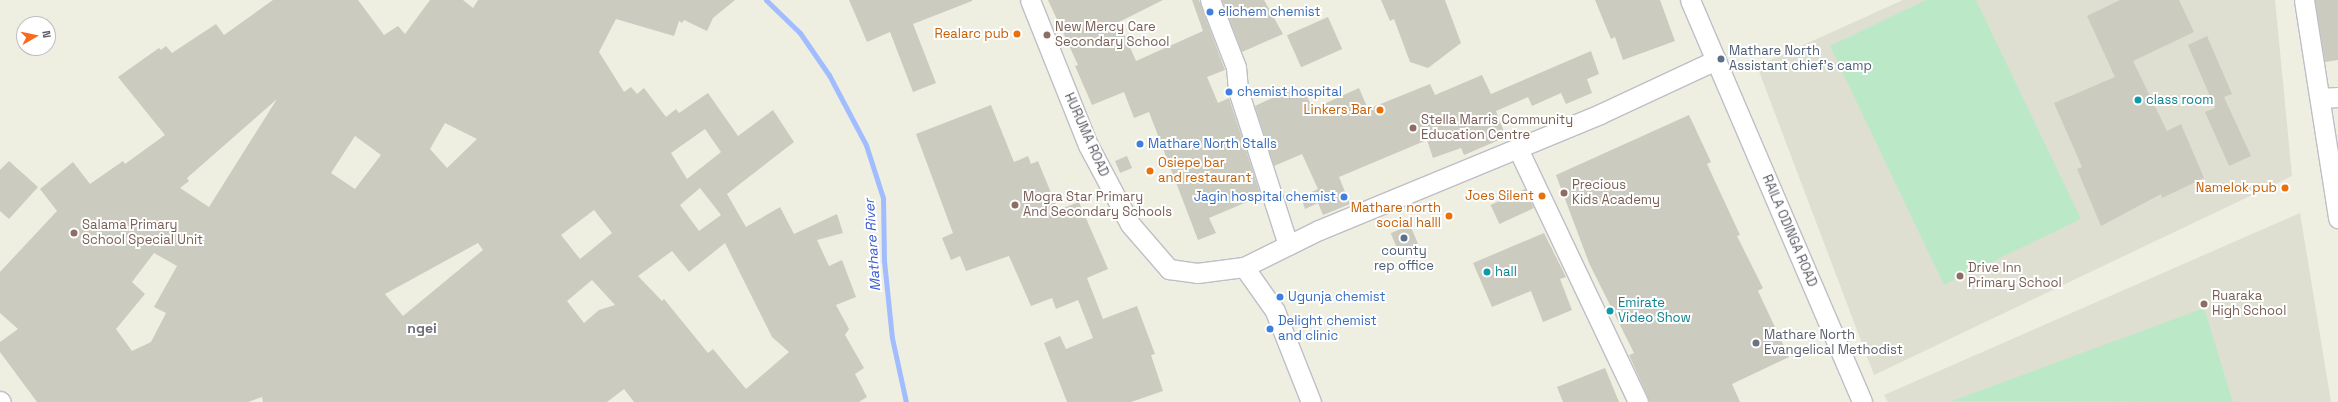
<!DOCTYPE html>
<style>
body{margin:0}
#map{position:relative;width:2338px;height:402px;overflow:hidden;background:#eeeee1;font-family:"Space Grotesk",sans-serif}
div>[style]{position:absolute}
.education>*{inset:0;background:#dedfd0}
.green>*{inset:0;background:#bbe9c7}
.stream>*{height:5px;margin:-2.5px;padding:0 2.5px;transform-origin:2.5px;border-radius:2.5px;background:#a1bdff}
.building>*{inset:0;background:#cccbc0;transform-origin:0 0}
.roads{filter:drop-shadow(1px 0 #bebfc6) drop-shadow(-1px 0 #bebfc6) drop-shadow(0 1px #bebfc6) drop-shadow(0 -1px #bebfc6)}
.minor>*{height:19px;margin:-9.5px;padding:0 9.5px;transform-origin:9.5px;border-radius:9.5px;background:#fff}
.dots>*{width:11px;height:11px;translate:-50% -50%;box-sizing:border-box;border:2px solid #fff;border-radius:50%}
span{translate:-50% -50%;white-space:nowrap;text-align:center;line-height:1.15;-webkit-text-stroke:4px #fff;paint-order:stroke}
.shop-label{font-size:13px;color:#366cbe}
.left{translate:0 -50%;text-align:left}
.right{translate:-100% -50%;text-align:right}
.education-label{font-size:13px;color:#785e54}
.food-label{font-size:13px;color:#c56008}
.service-label{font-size:13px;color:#4e5e75}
.culture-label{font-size:13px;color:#0d838f}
.street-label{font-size:13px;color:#5a5c64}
.worship-label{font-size:13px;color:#5b616d}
.water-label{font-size:14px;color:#3859ce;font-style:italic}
.neighbourhood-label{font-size:14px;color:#6b6d76;font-weight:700}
.north{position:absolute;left:16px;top:16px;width:40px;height:40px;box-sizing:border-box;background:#fff;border:1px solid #bdbec1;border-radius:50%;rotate:81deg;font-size:11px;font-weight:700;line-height:16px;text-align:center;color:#5a5c64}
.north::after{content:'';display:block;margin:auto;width:14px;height:18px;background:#fa691c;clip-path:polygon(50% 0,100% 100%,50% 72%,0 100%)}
</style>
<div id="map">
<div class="education">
<i style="clip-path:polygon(1903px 0,2275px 0,2292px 176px,1874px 375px,1757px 66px)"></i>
<i style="clip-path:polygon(2300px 213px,2331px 402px,1888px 402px,1884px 395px)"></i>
</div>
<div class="green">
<i style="clip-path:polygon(1926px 0,1976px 0,2081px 219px,1944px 285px,1830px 46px)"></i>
<i style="clip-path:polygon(2204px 308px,2233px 402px,1952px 401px)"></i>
</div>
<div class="stream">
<i style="left:766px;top:0;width:47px;rotate:44.1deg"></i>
<i style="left:800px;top:33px;width:51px;rotate:55.4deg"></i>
<i style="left:829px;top:75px;width:79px;rotate:62.1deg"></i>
<i style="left:866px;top:145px;width:56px;rotate:72.2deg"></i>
<i style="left:883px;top:198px;width:63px;rotate:89.1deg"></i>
<i style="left:884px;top:261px;width:77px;rotate:84.1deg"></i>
<i style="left:892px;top:338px;width:66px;rotate:77.7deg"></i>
</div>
<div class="building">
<i style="clip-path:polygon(evenodd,273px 0,358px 0,384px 35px,398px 26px,405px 34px,430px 0,463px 0,473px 8px,478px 0,735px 0,713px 18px,707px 31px,684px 20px,682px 23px,679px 21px,674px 36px,616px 19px,599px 52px,624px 92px,631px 87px,637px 94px,644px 88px,666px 117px,676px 109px,679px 113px,708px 93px,738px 136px,773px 110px,794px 142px,727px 194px,746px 227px,780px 207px,794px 234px,837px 214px,843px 233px,817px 240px,829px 266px,842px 260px,856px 297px,836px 305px,849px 329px,845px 335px,864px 368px,855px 374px,867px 397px,859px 402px,634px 402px,624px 389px,607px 402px,263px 402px,262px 397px,248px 402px,37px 402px,0 352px,0 342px,18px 329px,0 313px,0 272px,57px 211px,40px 189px,73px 162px,90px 184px,123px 161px,125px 164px,165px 135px,118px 77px,159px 48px,161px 50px,166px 46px,172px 53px,216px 24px,224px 35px,273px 0,277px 99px,209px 207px,180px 188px,189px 181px,187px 178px,277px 99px,273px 0,445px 123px,477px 139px,447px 168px,430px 149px,445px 123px,273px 0,705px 129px,721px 152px,687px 179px,671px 153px,705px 129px,273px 0,355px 136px,381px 155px,355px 189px,331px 173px,355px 136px,273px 0,700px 188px,721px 215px,699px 231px,680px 205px,700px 188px,273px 0,594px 210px,612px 233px,580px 259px,561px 235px,594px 210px,273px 0,478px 243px,483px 250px,403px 316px,385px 294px,478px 243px,273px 0,725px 243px,772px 337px,789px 352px,746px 389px,713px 349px,708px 353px,664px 299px,662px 301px,638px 276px,672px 251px,689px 272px,725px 243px,273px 0,154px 253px,177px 266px,154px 307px,166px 313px,151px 342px,132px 351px,116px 329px,145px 294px,132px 282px,154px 253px,273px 0,592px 280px,615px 305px,599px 310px,584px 323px,567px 301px,592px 280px)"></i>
<i style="clip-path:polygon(849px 0,972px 0,972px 1px,913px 24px,936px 83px,913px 92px,890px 32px,867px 42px)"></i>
<i style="clip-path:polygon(1048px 0,1163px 0,1119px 22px,1136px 61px,1203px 31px,1192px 0,1199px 0,1225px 70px,1207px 77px,1218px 103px,1229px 98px,1261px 196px,1209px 218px,1216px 233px,1198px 240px,1149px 112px,1134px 118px,1124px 92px,1092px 105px,1075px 66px,1078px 65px)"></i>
<i style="clip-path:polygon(1222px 0,1264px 0,1283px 34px,1242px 52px)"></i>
<i style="clip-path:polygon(1381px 0,1445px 0,1461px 43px,1428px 68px,1410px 62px,1394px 19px,1390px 21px)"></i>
<i style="clip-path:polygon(1595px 0,1660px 0,1675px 41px,1623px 60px,1615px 37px,1611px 39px)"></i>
<i style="clip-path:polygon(2120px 0,2179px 0,2194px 32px,2133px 61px,2167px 131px,2181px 124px,2204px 178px,2162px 198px,2161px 194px,2101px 226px,2077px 169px,2082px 167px,2054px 103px,2115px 77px,2087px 16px)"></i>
<i style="clip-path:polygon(2315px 0,2338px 0,2338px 60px,2325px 62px)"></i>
<i style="left:1328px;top:17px;width:35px;height:45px;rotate:66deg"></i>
<i style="clip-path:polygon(2207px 36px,2232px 94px,2224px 97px,2251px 156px,2229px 166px,2205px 112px,2215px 108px,2188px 45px)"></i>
<i style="clip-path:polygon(1591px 51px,1599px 74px,1587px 79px,1592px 93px,1566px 104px,1561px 93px,1532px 106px,1528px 97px,1496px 111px,1506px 137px,1464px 155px,1461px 148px,1433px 158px,1427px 140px,1339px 177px,1350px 204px,1323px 215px,1318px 203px,1305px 209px,1301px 197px,1318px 189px,1302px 154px,1274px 166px,1255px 106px,1296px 87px,1300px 97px,1306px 94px,1313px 109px,1359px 88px,1368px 109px,1430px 84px,1435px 95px,1482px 75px,1491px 94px)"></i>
<i style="clip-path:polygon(991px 105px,1014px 162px,1028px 156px,1031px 164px,1038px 161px,1058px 210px,1079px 202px,1108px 269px,1087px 278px,1103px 319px,1137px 306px,1155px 354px,1151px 355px,1163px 391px,1131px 402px,1067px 402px,1044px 343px,1060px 336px,1066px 349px,1093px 338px,1078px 300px,1056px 309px,1052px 298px,1031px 306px,1009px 256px,966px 271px,960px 256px,951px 260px,942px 238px,953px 233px,916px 134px)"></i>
<i style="clip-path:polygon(1689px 115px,1711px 162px,1707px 164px,1740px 235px,1737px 236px,1763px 288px,1758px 291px,1789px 357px,1732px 384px,1740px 402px,1650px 402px,1629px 355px,1634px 353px,1589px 263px,1556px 175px)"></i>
<i style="left:1127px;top:156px;width:13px;height:13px;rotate:67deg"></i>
<i style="clip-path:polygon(9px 161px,38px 187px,9px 219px,0 211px,0 170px)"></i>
<i style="left:1525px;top:189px;width:21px;height:38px;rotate:65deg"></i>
<i style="left:1410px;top:225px;width:21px;height:21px;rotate:67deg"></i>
<i style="clip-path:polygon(1544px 233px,1566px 277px,1560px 279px,1572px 310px,1543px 322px,1531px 291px,1492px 307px,1473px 263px)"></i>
<i style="clip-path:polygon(1605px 368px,1619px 402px,1563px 402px,1557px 387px)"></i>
</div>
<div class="roads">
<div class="minor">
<i style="left:1030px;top:0;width:156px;rotate:68.2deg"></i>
<i style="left:1088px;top:145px;width:89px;rotate:62deg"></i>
<i style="left:1130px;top:224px;width:60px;rotate:49.1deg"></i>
<i style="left:1169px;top:269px;width:28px;rotate:8deg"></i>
<i style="left:1197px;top:273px;width:47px;rotate:-7.3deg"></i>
<i style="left:1244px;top:267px;width:84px;rotate:-26.3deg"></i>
<i style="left:1319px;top:230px;width:304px;rotate:-22.4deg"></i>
<i style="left:1600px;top:114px;width:128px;rotate:-25deg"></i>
<i style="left:1210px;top:0;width:72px;rotate:68.8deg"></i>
<i style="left:1236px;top:67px;width:23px;rotate:85deg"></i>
<i style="left:1238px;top:90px;width:163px;rotate:72.1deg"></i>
<i style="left:1690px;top:0;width:437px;rotate:66.8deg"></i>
<i style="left:2304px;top:0;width:221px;rotate:81.1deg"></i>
<i style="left:2320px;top:98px;width:18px;rotate:-3deg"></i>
<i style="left:1518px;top:149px;width:280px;rotate:64.6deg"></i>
<i style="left:1244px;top:267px;width:54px;rotate:54.8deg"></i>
<i style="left:1275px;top:311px;width:98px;rotate:68.4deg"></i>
<i style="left:0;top:401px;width:1px;rotate:45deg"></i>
</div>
</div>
<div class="dots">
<i style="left:1210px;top:12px;background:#3f7fe0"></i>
<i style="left:1017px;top:34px;background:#e8710a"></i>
<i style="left:1047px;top:35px;background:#8d6e63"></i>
<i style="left:1721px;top:59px;background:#5c6f8a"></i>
<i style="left:1229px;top:92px;background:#3f7fe0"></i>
<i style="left:2138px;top:100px;background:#0f9aa8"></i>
<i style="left:1380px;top:110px;background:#e8710a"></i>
<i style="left:1413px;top:128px;background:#8d6e63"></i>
<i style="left:1140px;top:144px;background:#3f7fe0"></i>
<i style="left:1150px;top:171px;background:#e8710a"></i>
<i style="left:2285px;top:188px;background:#e8710a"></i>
<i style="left:1564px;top:193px;background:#8d6e63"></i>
<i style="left:1542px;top:196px;background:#e8710a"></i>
<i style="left:1344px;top:197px;background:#3f7fe0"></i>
<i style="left:1015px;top:205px;background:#8d6e63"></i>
<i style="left:1449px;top:216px;background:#e8710a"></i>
<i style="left:74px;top:233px;background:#8d6e63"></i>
<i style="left:1404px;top:238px;background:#5c6f8a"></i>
<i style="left:1487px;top:272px;background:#0f9aa8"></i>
<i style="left:1960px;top:276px;background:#8d6e63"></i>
<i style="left:1280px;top:297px;background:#3f7fe0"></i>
<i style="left:2204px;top:304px;background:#8d6e63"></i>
<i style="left:1610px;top:311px;background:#0f9aa8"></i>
<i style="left:1270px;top:329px;background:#3f7fe0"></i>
<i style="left:1756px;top:343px;background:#6b7280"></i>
</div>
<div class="shop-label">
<span class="left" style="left:1218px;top:12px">elichem chemist</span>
<span class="left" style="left:1237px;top:92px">chemist hospital</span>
<span class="left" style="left:1148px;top:144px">Mathare North Stalls</span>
<span class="right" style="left:1336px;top:197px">Jagin hospital chemist</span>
<span class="left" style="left:1288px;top:297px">Ugunja chemist</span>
<span class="left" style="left:1278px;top:329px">Delight chemist<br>and clinic</span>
</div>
<div class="education-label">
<span class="left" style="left:1055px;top:35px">New Mercy Care<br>Secondary School</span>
<span class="left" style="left:1421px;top:128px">Stella Marris Community<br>Education Centre</span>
<span class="left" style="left:1572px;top:193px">Precious<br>Kids Academy</span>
<span class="left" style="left:1023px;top:205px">Mogra Star Primary<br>And Secondary Schools</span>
<span class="left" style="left:82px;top:233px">Salama Primary<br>School Special Unit</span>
<span class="left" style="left:1968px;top:276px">Drive Inn<br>Primary School</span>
<span class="left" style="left:2212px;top:304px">Ruaraka<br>High School</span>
</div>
<div class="food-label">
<span class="right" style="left:1009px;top:34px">Realarc pub</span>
<span class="right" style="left:1372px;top:110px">Linkers Bar</span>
<span class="left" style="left:1158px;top:171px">Osiepe bar<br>and restaurant</span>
<span class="right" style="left:2277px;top:188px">Namelok pub</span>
<span class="right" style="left:1534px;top:196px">Joes Silent</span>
<span class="right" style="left:1441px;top:216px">Mathare north<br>social halll</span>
</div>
<div class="service-label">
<span class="left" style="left:1729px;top:59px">Mathare North<br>Assistant chief's camp</span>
<span style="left:1404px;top:259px">county<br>rep office</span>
</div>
<div class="culture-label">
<span class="left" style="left:2146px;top:100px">class room</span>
<span class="left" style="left:1495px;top:272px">hall</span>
<span class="left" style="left:1618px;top:311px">Emirate<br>Video Show</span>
</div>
<div class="street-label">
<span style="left:1086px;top:135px;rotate:66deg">HURUMA ROAD</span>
<span style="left:1789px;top:231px;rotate:67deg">RAILA ODINGA ROAD</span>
</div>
<div class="worship-label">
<span class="left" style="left:1764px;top:343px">Mathare North<br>Evangelical Methodist</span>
</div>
<div class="water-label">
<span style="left:872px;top:245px;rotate:-94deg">Mathare River</span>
</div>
<div class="neighbourhood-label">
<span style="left:422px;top:328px">ngei</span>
</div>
<div class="north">N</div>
</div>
